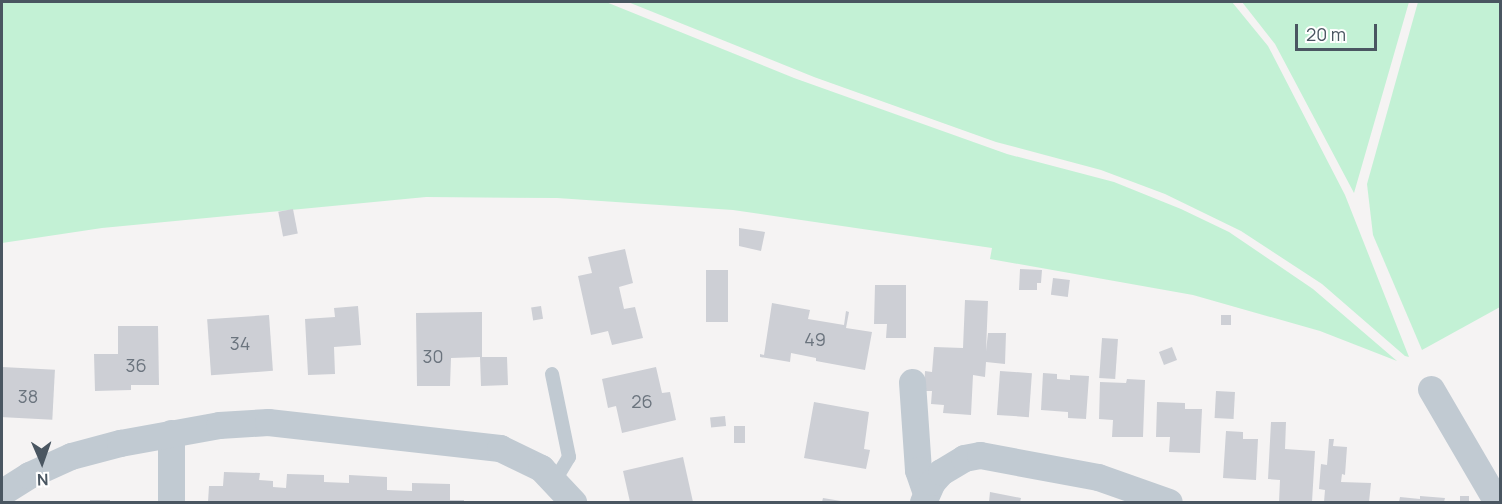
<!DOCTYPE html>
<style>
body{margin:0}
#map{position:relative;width:1502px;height:504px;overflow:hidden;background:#f5f3f3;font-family:Manrope,sans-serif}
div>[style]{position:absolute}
.green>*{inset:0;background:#c3f1d5}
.building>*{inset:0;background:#cdcfd5;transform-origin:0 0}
.service>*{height:14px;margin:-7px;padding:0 7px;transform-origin:7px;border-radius:7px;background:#c1cad2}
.minor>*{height:27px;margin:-13.5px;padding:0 13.5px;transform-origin:13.5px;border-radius:13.5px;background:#c1cad2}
span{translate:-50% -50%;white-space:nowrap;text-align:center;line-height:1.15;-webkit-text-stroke:4.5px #fff;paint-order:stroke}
.number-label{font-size:18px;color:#6b747e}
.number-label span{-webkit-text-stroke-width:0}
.frame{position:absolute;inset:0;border:3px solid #4a5661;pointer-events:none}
.north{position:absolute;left:12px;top:432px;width:60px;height:60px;-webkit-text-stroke:4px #fff;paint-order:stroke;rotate:178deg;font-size:16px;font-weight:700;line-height:24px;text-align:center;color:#4a5661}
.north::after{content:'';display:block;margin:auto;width:21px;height:27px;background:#4a5661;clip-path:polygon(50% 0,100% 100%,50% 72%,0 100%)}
.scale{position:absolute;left:1295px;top:24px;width:82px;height:27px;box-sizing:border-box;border:3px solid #4a5661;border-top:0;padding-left:8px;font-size:18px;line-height:21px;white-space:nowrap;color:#4a5661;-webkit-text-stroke:4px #fff;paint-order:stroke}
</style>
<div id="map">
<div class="green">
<i style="clip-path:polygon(2px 2px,606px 2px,794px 78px,1007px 154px,1114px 182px,1181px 209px,1229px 232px,1313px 289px,1397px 361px,1320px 331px,1193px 295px,990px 259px,992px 248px,733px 210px,557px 198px,426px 197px,102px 228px,2px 243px)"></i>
<i style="clip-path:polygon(628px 2px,1232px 2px,1268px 46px,1345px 195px,1409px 357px,1405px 356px,1322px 284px,1241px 231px,1165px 194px,1101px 170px,996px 142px,814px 77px)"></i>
<i style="clip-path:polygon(1242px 2px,1409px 2px,1354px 193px,1275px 44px)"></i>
<i style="clip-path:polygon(1418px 2px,1500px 2px,1500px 307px,1422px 350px,1373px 235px,1367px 184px)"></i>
</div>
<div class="building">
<i style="left:293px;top:209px;width:25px;height:15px;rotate:79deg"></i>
<i style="clip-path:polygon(739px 228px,765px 232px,761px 251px,739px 246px)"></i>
<i style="clip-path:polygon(625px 249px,633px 283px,619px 287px,624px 309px,635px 307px,643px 338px,612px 345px,608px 331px,591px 335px,578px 276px,592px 273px,588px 257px)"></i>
<i style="clip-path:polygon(1020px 269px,1042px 270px,1041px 283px,1037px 283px,1037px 290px,1019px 290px)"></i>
<i style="left:706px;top:270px;width:22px;height:52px"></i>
<i style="left:1053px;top:278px;width:17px;height:17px;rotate:7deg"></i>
<i style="clip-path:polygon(875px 285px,906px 285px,906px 338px,886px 338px,887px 324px,874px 324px)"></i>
<i style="clip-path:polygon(965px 300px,988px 301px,986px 351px,988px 333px,1006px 333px,1005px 364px,986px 362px,985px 377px,973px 375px,971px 415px,943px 413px,944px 405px,931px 404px,932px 391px,924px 391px,925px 371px,932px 372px,934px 347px,963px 348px)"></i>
<i style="clip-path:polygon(772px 303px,810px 310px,808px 319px,844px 325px,846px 311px,849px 312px,846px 328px,872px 332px,865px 370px,816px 361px,816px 358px,791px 353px,790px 362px,760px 357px,760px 354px,764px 355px)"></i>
<i style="clip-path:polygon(358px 306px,361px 345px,334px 347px,335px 374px,308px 375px,305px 319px,335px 317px,334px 308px)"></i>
<i style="left:541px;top:306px;width:13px;height:10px;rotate:81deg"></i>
<i style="clip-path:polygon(482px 312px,482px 357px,507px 357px,508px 385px,481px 386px,480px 357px,451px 358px,450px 386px,417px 386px,416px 313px)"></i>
<i style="left:269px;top:315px;width:56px;height:62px;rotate:86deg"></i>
<i style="left:1221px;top:315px;width:10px;height:10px"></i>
<i style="clip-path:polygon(118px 326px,158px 326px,159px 385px,131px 385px,131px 390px,95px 391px,94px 354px,118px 354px)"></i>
<i style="left:1102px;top:338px;width:16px;height:40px;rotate:4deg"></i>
<i style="left:1172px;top:347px;width:14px;height:14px;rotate:69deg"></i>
<i style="left:2px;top:367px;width:53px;height:50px;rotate:3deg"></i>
<i style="clip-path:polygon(656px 367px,662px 393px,670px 392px,676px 420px,622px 433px,616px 406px,608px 408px,602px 379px)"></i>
<i style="left:1000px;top:371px;width:32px;height:44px;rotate:4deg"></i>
<i style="clip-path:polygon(1043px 373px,1057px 374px,1057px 379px,1070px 380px,1070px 375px,1089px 376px,1086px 419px,1068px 418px,1068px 412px,1041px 410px)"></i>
<i style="clip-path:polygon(1127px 379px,1145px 380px,1143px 437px,1112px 437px,1113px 420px,1099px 419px,1100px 382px,1126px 383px)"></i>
<i style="left:1216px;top:391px;width:19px;height:27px;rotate:3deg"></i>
<i style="clip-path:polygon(814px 402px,869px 412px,864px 449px,870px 450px,866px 469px,804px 458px)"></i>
<i style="clip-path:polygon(1157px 402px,1185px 403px,1185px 409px,1202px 409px,1200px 453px,1169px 452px,1170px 437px,1156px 437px)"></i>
<i style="left:725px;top:416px;width:10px;height:15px;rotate:84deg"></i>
<i style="clip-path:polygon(1271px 422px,1286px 422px,1285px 449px,1315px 451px,1312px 502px,1279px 502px,1280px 480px,1268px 479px)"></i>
<i style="left:734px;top:426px;width:11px;height:17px"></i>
<i style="clip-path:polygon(1226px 431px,1243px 432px,1243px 439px,1258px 439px,1256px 480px,1223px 478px)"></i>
<i style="clip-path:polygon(1329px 439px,1334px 439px,1333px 446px,1347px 447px,1345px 475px,1342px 474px,1341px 482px,1371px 483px,1369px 502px,1324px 502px,1325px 490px,1319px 489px,1321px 464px,1327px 465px)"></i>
<i style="clip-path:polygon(683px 457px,693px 502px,630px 502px,623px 471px)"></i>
<i style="clip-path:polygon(224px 472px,260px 473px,259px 480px,273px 481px,273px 487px,286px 488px,287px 474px,324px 475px,324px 482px,349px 483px,349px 475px,387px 477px,387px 490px,412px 491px,412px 483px,450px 484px,450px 500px,464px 500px,464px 502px,208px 502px,209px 486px,223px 486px)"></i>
<i style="clip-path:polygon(990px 492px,1021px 498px,1020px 502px,989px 502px)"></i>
<i style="clip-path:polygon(1420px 496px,1445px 498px,1444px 502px,1399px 502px,1400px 497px,1420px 499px)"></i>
<i style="left:1460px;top:496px;width:9px;height:6px"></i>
<i style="clip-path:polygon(823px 498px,841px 501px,841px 502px,822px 502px)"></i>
<i style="left:90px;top:500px;width:20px;height:2px"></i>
</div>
<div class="service">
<i style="left:552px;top:374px;width:85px;rotate:78.4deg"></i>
<i style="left:569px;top:457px;width:27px;rotate:121deg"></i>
</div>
<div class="minor">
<i style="left:912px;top:382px;width:88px;rotate:86.1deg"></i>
<i style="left:918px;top:470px;width:24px;rotate:71deg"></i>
<i style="left:1431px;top:389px;width:131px;rotate:59.7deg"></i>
<i style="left:171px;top:433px;width:69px;rotate:90deg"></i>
<i style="left:2px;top:492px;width:32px;rotate:-32deg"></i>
<i style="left:29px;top:475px;width:46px;rotate:-24.3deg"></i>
<i style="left:71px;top:456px;width:51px;rotate:-14.9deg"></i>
<i style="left:120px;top:443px;width:101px;rotate:-10.3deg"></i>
<i style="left:219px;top:425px;width:49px;rotate:-3.5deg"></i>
<i style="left:268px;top:422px;width:233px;rotate:6.4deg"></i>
<i style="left:500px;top:448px;width:46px;rotate:26deg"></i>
<i style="left:541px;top:468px;width:47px;rotate:46.7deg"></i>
<i style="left:923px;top:502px;width:22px;rotate:-66deg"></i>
<i style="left:932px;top:482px;width:13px;rotate:-48deg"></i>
<i style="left:941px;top:472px;width:27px;rotate:-31deg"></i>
<i style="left:964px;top:458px;width:16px;rotate:-11deg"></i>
<i style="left:980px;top:455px;width:120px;rotate:10.6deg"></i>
<i style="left:1098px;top:477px;width:75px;rotate:19.4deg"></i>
</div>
<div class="number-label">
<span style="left:815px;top:339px">49</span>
<span style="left:240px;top:343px">34</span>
<span style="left:433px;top:356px">30</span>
<span style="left:136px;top:365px">36</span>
<span style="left:28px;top:396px">38</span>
<span style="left:642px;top:401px">26</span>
</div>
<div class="frame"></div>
<div class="north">N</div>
<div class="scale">20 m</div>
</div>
